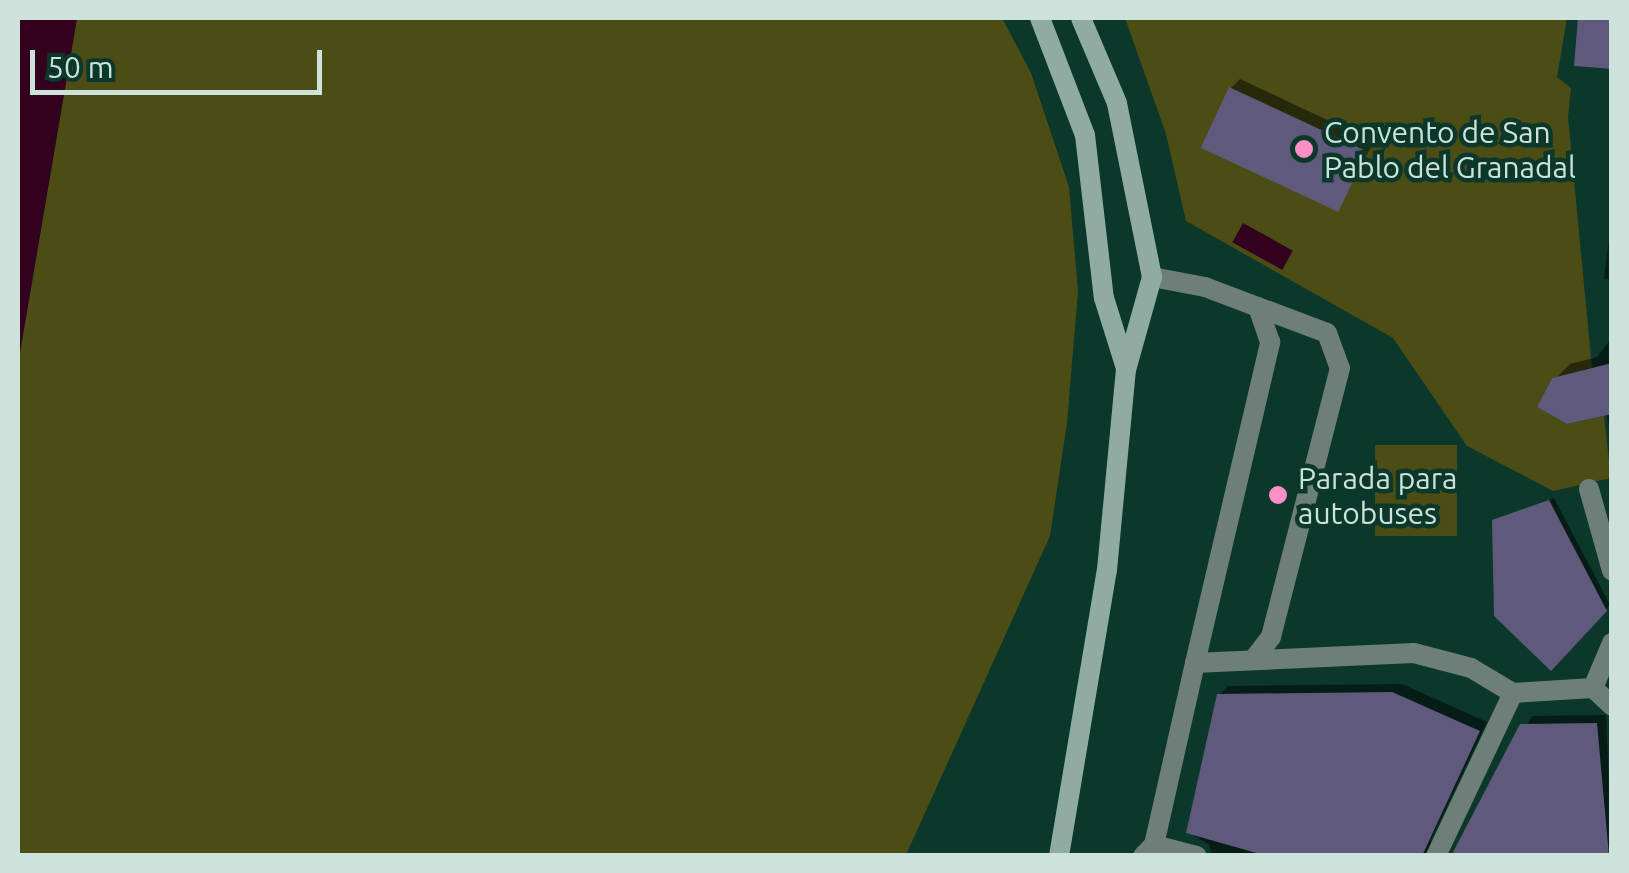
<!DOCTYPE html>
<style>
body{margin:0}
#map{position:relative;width:1629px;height:873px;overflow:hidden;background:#0c372b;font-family:Ubuntu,sans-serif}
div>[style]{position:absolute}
.green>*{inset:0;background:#4c4d15;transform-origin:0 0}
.water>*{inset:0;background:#33001d;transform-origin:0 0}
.shadow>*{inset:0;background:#0007}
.building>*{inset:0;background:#5f5a7b;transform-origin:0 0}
.lane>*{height:20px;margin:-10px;padding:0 10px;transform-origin:10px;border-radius:10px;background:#6d7f78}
.street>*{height:20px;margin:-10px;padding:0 10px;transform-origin:10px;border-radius:10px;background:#6d7f78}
.secondary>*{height:20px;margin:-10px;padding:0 10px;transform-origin:10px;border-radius:10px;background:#90aca2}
.dots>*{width:28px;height:28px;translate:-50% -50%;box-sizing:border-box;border:5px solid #0c372b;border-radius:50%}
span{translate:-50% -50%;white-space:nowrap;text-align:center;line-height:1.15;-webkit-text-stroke:9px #0c372b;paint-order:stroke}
.poi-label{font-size:30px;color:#cde2da}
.left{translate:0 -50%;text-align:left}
.frame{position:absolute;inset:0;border:20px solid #cde2da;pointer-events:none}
.scale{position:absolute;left:30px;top:50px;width:292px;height:45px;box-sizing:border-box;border:5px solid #cde2da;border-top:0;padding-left:12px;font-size:30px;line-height:35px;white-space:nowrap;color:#cde2da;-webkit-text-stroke:8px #0c372b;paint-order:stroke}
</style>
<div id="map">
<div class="green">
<i style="clip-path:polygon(77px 18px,1002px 18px,1031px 73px,1069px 187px,1078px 291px,1067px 423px,1050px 536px,906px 855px,18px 855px,18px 364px)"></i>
<i style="clip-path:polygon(1125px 18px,1567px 18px,1557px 77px,1571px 88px,1568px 117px,1592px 368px,1552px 378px,1537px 407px,1567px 424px,1604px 416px,1611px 478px,1553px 491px,1467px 446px,1393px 338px,1186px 221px,1166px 134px)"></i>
<i style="left:1375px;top:445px;width:82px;height:91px"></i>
</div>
<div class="water">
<i style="clip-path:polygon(18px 18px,77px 18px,18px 364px)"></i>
<i style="left:1243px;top:223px;width:57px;height:22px;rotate:29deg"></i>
</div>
<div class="shadow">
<i style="clip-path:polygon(1240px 79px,1374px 142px,1339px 205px,1231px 88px)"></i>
<i style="clip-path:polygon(1612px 212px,1612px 280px,1604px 279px)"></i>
<i style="clip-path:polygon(1612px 338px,1612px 438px,1606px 413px,1554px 380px,1570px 364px,1597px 357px)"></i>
<i style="clip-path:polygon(1554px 498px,1610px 605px,1551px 667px,1495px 521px)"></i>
<i style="clip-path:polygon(1402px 684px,1487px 722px,1431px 840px,1434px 856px,1212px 856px,1209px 845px,1189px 832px,1219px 695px,1228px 686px)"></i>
<i style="clip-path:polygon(1606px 715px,1612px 856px,1455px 856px,1532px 716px)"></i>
</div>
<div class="building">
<i style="clip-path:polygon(1578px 18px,1612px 18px,1612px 69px,1574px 66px)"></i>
<i style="left:1229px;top:87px;width:152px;height:67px;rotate:25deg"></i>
<i style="clip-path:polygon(1612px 363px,1612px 414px,1567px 424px,1537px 407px,1552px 378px)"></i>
<i style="clip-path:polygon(1549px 500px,1607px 611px,1551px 671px,1494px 616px,1492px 520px)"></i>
<i style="clip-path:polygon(1392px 692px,1480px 731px,1422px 856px,1267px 856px,1186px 833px,1217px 694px)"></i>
<i style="clip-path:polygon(1597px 723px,1609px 856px,1451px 856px,1520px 724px)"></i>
</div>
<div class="lane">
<i style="left:1152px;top:277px;width:54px;rotate:10.7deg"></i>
<i style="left:1205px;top:287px;width:130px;rotate:20.7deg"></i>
<i style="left:1327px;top:333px;width:37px;rotate:70deg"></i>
<i style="left:1340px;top:368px;width:278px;rotate:104.4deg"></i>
<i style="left:1271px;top:637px;width:24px;rotate:128deg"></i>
<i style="left:1195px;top:663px;width:330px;rotate:-76.8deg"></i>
<i style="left:1270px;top:342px;width:37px;rotate:-109deg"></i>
<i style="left:1154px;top:845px;width:44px;rotate:14.3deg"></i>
</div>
<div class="street">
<i style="left:1589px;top:489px;width:85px;rotate:74.3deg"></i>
<i style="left:1593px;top:688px;width:26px;rotate:43deg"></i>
<i style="left:1513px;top:693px;width:80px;rotate:-3.6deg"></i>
<i style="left:1593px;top:688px;width:49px;rotate:-67.1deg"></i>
<i style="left:1143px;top:856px;width:16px;rotate:-45deg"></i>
<i style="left:1154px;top:845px;width:187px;rotate:-77.3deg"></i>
<i style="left:1195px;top:663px;width:219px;rotate:-2.6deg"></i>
<i style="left:1414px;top:653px;width:59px;rotate:14.7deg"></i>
<i style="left:1471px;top:668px;width:49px;rotate:30.8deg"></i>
<i style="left:1436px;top:856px;width:180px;rotate:-64.7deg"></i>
</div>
<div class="secondary">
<i style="left:1040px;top:18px;width:125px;rotate:69deg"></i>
<i style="left:1085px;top:135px;width:164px;rotate:83.4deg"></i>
<i style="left:1104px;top:298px;width:73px;rotate:72.6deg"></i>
<i style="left:1059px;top:856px;width:290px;rotate:-80.5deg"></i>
<i style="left:1107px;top:570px;width:201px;rotate:-84.6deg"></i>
<i style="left:1126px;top:370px;width:97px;rotate:-74.4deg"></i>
<i style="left:1152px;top:277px;width:177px;rotate:-101.4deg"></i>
<i style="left:1117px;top:103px;width:92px;rotate:-113deg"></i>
</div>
<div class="dots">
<i style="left:1304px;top:149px;background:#fc8fc3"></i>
<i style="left:1278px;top:495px;background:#fc8fc3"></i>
</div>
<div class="poi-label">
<span class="left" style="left:1324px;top:149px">Convento de San<br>Pablo del Granadal</span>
<span class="left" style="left:1298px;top:495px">Parada para<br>autobuses</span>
</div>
<div class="frame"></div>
<div class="scale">50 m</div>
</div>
